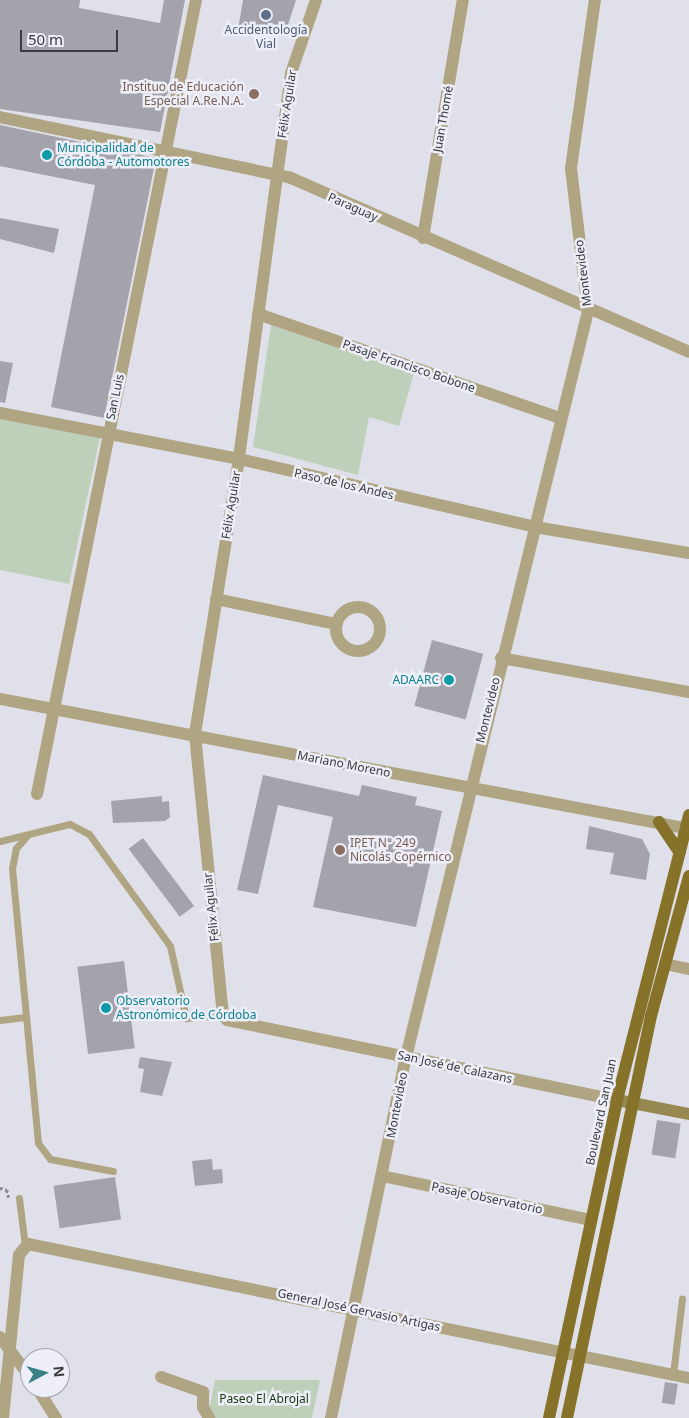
<!DOCTYPE html>
<meta charset="utf-8">
<style>
body{margin:0}
#map{position:relative;width:689px;height:1418px;overflow:hidden;background:#dfe0ea;font-family:"Noto Sans",sans-serif}
div>[style]{position:absolute}
.green>*{inset:0;background:#bfd0ba}
.building>*{inset:0;background:#a4a2aa;transform-origin:0 0}
.path>*{height:2.5px;margin-top:-1.25px;transform-origin:0;background:repeating-linear-gradient(90deg,#86868d 0 2.5px,transparent 0 5px)}
.lane>*{height:7px;margin:-3.5px;padding:0 3.5px;transform-origin:3.5px;border-radius:3.5px;background:#b0a582}
.street>*{height:12px;margin:-6px;padding:0 6px;transform-origin:6px;border-radius:6px;background:#b0a582}
.street>.ring{margin:-6px;padding:0;box-sizing:content-box;background:none;border:12px solid #b0a582;border-radius:50%}
.secondary>*{height:12px;margin:-6px;padding:0 6px;transform-origin:6px;border-radius:6px;background:#978851}
.primary>*{height:12px;margin:-6px;padding:0 6px;transform-origin:6px;border-radius:6px;background:#867228}
.dots>*{width:14px;height:14px;translate:-50% -50%;box-sizing:border-box;border:2px solid #edeef7;border-radius:50%}
span{translate:-50% -50%;white-space:nowrap;text-align:center;line-height:1.15;-webkit-text-stroke:5px #edeef7;paint-order:stroke}
.service-label{font-size:12px;color:#4e5e75}
.education-label{font-size:12px;color:#785e54}
.right{translate:-100% -50%;text-align:right}
.left{translate:0 -50%;text-align:left}
.street-label{font-size:12px;color:#3a3a3e}
.culture-label{font-size:12px;color:#0d838f}
.park-label{font-size:12px;color:#16390c}
.north{position:absolute;left:20px;top:1348px;width:50px;height:50px;box-sizing:border-box;background:#edeef7;border:1px solid #a5a6ad;border-radius:50%;rotate:84deg;font-size:14px;font-weight:700;line-height:20px;text-align:center;color:#3a3a3e}
.north::after{content:'';display:block;margin:auto;width:18px;height:22px;background:#378084;clip-path:polygon(50% 0,100% 100%,50% 72%,0 100%)}
.scale{position:absolute;left:20px;top:30px;width:98px;height:22px;box-sizing:border-box;border:2px solid #3a3a3e;border-top:0;padding-left:6px;font-size:15px;line-height:18px;white-space:nowrap;color:#3a3a3e;-webkit-text-stroke:4px #edeef7;paint-order:stroke}
</style>
<div id="map">
<div class="green">
<i style="clip-path:polygon(271px 325px,414px 373px,399px 426px,369px 417px,358px 475px,253px 447px)"></i>
<i style="clip-path:polygon(0 418px,100px 437px,69px 584px,0 570px)"></i>
<i style="clip-path:polygon(215px 1380px,320px 1380px,312px 1418px,214px 1418px,209px 1410px)"></i>
</div>
<div class="building">
<i style="clip-path:polygon(0 0,80px 0,79px 8px,160px 23px,164px 0,185px 0,160px 132px,0 109px)"></i>
<i style="clip-path:polygon(243px 0,296px 0,286px 31px,238px 30px)"></i>
<i style="clip-path:polygon(0 125px,156px 158px,104px 418px,51px 407px,95px 185px,0 166px)"></i>
<i style="clip-path:polygon(0 218px,59px 229px,54px 253px,0 239px)"></i>
<i style="clip-path:polygon(0 361px,13px 363px,5px 403px,0 402px)"></i>
<i style="left:432px;top:640px;width:53px;height:68px;rotate:15deg"></i>
<i style="clip-path:polygon(263px 775px,359px 796px,362px 785px,417px 797px,415px 805px,442px 811px,416px 927px,313px 907px,333px 817px,278px 805px,258px 894px,237px 890px)"></i>
<i style="clip-path:polygon(162px 796px,162px 802px,169px 801px,170px 817px,165px 821px,113px 823px,111px 801px)"></i>
<i style="clip-path:polygon(589px 826px,642px 839px,650px 854px,646px 880px,610px 874px,614px 853px,586px 849px)"></i>
<i style="left:143px;top:838px;width:85px;height:18px;rotate:53deg"></i>
<i style="left:124px;top:961px;width:88px;height:47px;rotate:83deg"></i>
<i style="clip-path:polygon(140px 1057px,172px 1062px,162px 1096px,140px 1092px,144px 1069px,138px 1068px)"></i>
<i style="left:657px;top:1120px;width:24px;height:35px;rotate:9deg"></i>
<i style="clip-path:polygon(212px 1159px,213px 1170px,222px 1169px,223px 1183px,195px 1186px,192px 1161px)"></i>
<i style="left:115px;top:1177px;width:43px;height:62px;rotate:82deg"></i>
<i style="left:665px;top:1382px;width:13px;height:21px;rotate:9deg"></i>
</div>
<div class="path">
<i style="left:0;top:1188px;width:7px;rotate:16deg"></i>
<i style="left:7px;top:1190px;width:8px;rotate:76deg"></i>
</div>
<div class="lane">
<i style="left:26px;top:837px;width:15px;rotate:132deg"></i>
<i style="left:16px;top:848px;width:20px;rotate:101deg"></i>
<i style="left:12px;top:868px;width:276px;rotate:84.6deg"></i>
<i style="left:38px;top:1143px;width:20px;rotate:53deg"></i>
<i style="left:50px;top:1159px;width:64px;rotate:10.8deg"></i>
<i style="left:0;top:841px;width:72px;rotate:-13.7deg"></i>
<i style="left:70px;top:824px;width:21px;rotate:28deg"></i>
<i style="left:89px;top:834px;width:138px;rotate:54.1deg"></i>
<i style="left:170px;top:946px;width:74px;rotate:77.5deg"></i>
<i style="left:186px;top:1018px;width:37px;rotate:-5deg"></i>
<i style="left:0;top:1020px;width:23px;rotate:-7deg"></i>
<i style="left:19px;top:1198px;width:48px;rotate:82.9deg"></i>
<i style="left:673px;top:1374px;width:76px;rotate:-83.2deg"></i>
</div>
<div class="street">
<i style="left:316px;top:0;width:77px;rotate:108.9deg"></i>
<i style="left:291px;top:73px;width:389px;rotate:97.7deg"></i>
<i style="left:239px;top:459px;width:279px;rotate:99.1deg"></i>
<i style="left:195px;top:735px;width:281px;rotate:84.3deg"></i>
<i style="left:223px;top:1015px;width:6px;rotate:51deg"></i>
<i style="left:227px;top:1020px;width:398px;rotate:11.6deg"></i>
<i style="left:0;top:117px;width:297px;rotate:11.8deg"></i>
<i style="left:291px;top:178px;width:434px;rotate:23.6deg"></i>
<i style="left:423px;top:238px;width:241px;rotate:-80.5deg"></i>
<i style="left:258px;top:314px;width:319px;rotate:19deg"></i>
<i style="left:0;top:413px;width:243px;rotate:10.9deg"></i>
<i style="left:239px;top:459px;width:304px;rotate:12.9deg"></i>
<i style="left:535px;top:527px;width:156px;rotate:9.6deg"></i>
<i style="left:216px;top:599px;width:123px;rotate:11.8deg"></i>
<i class="ring" style="left:336px;top:607px;width:32px;height:32px"></i>
<i style="left:501px;top:658px;width:191px;rotate:10.3deg"></i>
<i style="left:0;top:699px;width:701px;rotate:10.68deg"></i>
<i style="left:37px;top:794px;width:810px;rotate:-78.68deg"></i>
<i style="left:665px;top:964px;width:25px;rotate:12deg"></i>
<i style="left:382px;top:1176px;width:214px;rotate:11.9deg"></i>
<i style="left:0;top:1337px;width:50px;rotate:53.1deg"></i>
<i style="left:161px;top:1377px;width:45px;rotate:19.7deg"></i>
<i style="left:203px;top:1392px;width:15px;rotate:90deg"></i>
<i style="left:203px;top:1407px;width:13px;rotate:61deg"></i>
<i style="left:37px;top:1388px;width:36px;rotate:58deg"></i>
<i style="left:3px;top:1418px;width:164px;rotate:-84.4deg"></i>
<i style="left:19px;top:1255px;width:14px;rotate:-51deg"></i>
<i style="left:28px;top:1244px;width:674px;rotate:11.46deg"></i>
<i style="left:331px;top:1418px;width:369px;rotate:-78.3deg"></i>
<i style="left:406px;top:1057px;width:768px;rotate:-76.29deg"></i>
<i style="left:588px;top:311px;width:144px;rotate:-96.8deg"></i>
<i style="left:571px;top:168px;width:170px;rotate:-81.9deg"></i>
</div>
<div class="secondary">
<i style="left:617px;top:1100px;width:73px;rotate:11deg"></i>
</div>
<div class="primary">
<i style="left:659px;top:822px;width:37px;rotate:56deg"></i>
<i style="left:549px;top:1418px;width:325px;rotate:-77.9deg"></i>
<i style="left:617px;top:1100px;width:294px;rotate:-75.8deg"></i>
<i style="left:567px;top:1418px;width:411px;rotate:-78.2deg"></i>
<i style="left:651px;top:1016px;width:145px;rotate:-74.8deg"></i>
</div>
<div class="dots">
<i style="left:266px;top:15px;background:#5c6f8a"></i>
<i style="left:254px;top:94px;background:#8d6e63"></i>
<i style="left:47px;top:155px;background:#0f9aa8"></i>
<i style="left:449px;top:680px;background:#0f9aa8"></i>
<i style="left:340px;top:850px;background:#8d6e63"></i>
<i style="left:106px;top:1008px;background:#0f9aa8"></i>
</div>
<div class="service-label">
<span style="left:266px;top:37px">Accidentología<br>Vial</span>
</div>
<div class="education-label">
<span class="right" style="left:244px;top:94px">Instituo de Educación<br>Especial A.Re.N.A.</span>
<span class="left" style="left:350px;top:850px">IPET N° 249<br>Nicolás Copérnico</span>
</div>
<div class="street-label">
<span style="left:287px;top:104px;rotate:-81deg">Félix Aguilar</span>
<span style="left:443px;top:119px;rotate:-80deg">Juan Thomé</span>
<span style="left:353px;top:207px;rotate:24deg">Paraguay</span>
<span style="left:583px;top:273px;rotate:-97deg">Montevideo</span>
<span style="left:409px;top:366px;rotate:19deg">Pasaje Francisco Bobone</span>
<span style="left:115px;top:397px;rotate:-78deg">San Luis</span>
<span style="left:344px;top:484px;rotate:13deg">Paso de los Andes</span>
<span style="left:231px;top:505px;rotate:-81deg">Félix Aguilar</span>
<span style="left:488px;top:710px;rotate:-76deg">Montevideo</span>
<span style="left:344px;top:764px;rotate:11deg">Mariano Moreno</span>
<span style="left:211px;top:907px;rotate:-96deg">Félix Aguilar</span>
<span style="left:455px;top:1067px;rotate:12deg">San José de Calazans</span>
<span style="left:397px;top:1105px;rotate:-79deg">Montevideo</span>
<span style="left:601px;top:1112px;rotate:-78deg">Boulevard San Juan</span>
<span style="left:487px;top:1198px;rotate:12deg">Pasaje Observatorio</span>
<span style="left:359px;top:1310px;rotate:12deg">General José Gervasio Artigas</span>
</div>
<div class="culture-label">
<span class="left" style="left:57px;top:155px">Municipalidad de<br>Córdoba - Automotores</span>
<span class="right" style="left:439px;top:680px">ADAARC</span>
<span class="left" style="left:116px;top:1008px">Observatorio<br>Astronómico de Córdoba</span>
</div>
<div class="park-label">
<span style="left:264px;top:1399px">Paseo El Abrojal</span>
</div>
<div class="north">N</div>
<div class="scale">50 m</div>
</div>
